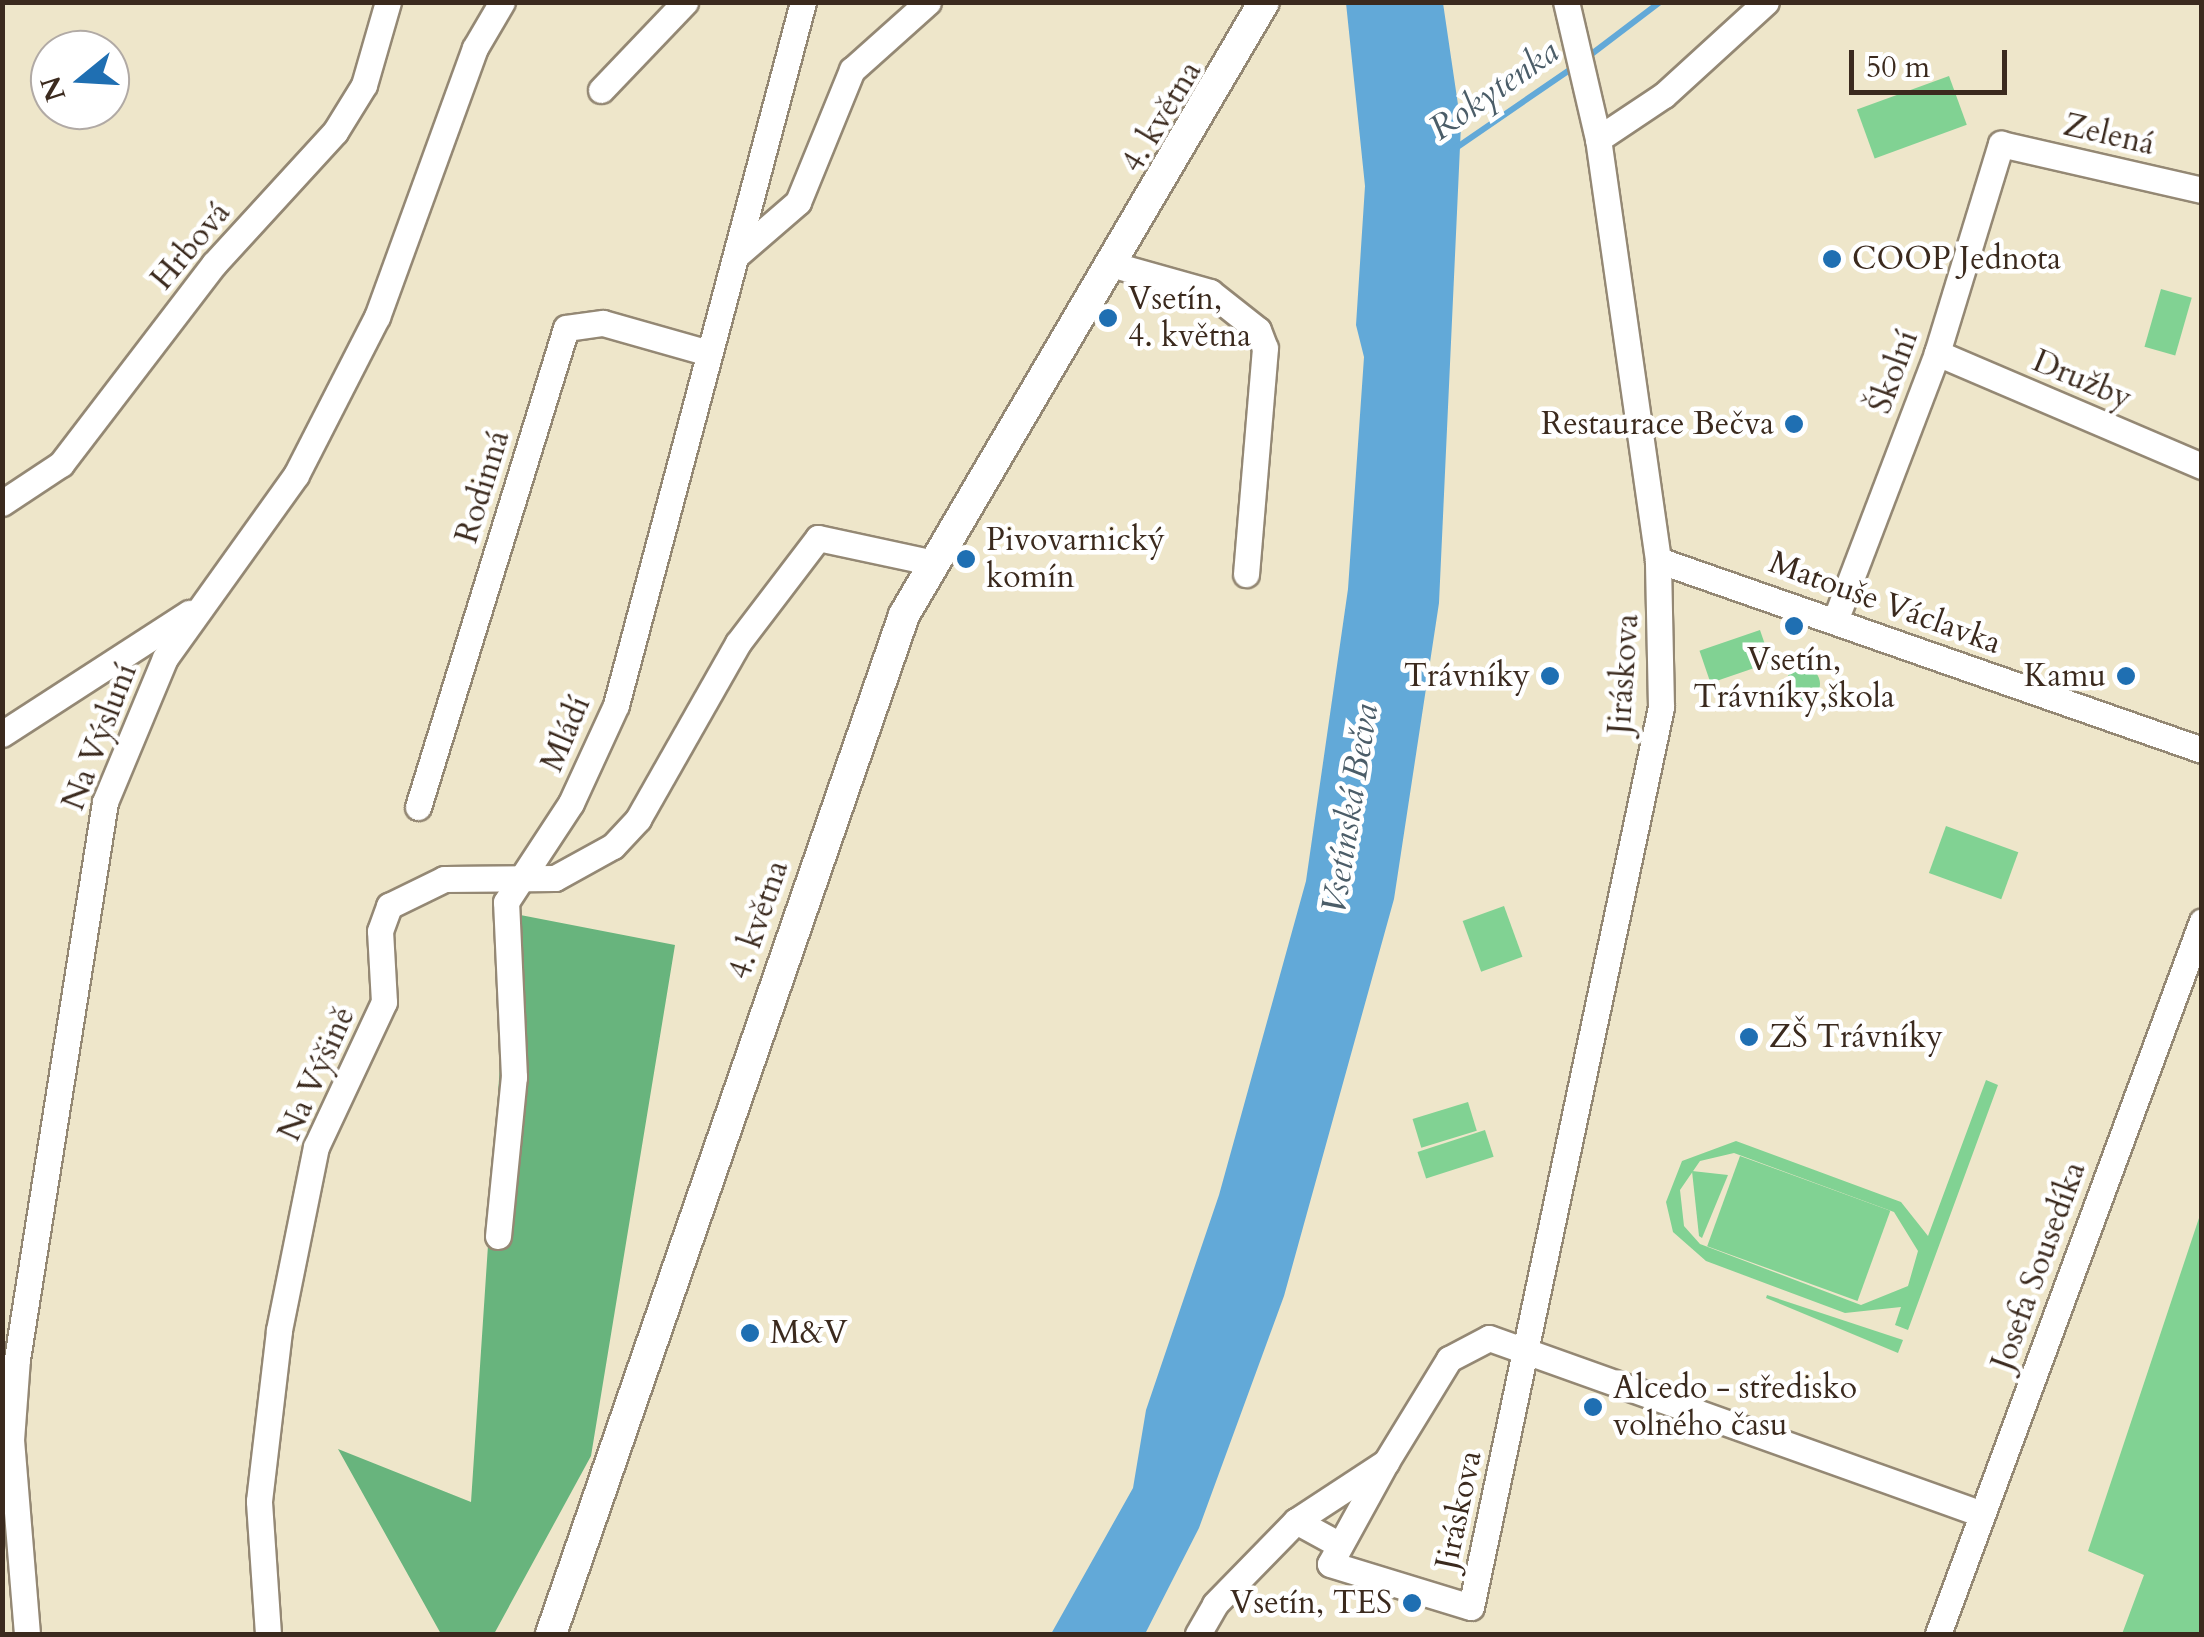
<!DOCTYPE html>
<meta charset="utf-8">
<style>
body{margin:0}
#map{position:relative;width:2204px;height:1637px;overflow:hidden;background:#eee6ca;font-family:Cardo,serif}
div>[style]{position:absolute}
.green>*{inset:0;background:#81d293;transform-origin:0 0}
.round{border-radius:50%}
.forest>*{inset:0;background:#68b47d}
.water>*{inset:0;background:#62a9d8}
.stream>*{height:6px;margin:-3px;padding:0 3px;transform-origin:3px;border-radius:3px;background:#62a9d8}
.roads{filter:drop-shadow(2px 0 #948874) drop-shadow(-2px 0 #948874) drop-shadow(0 2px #948874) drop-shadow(0 -2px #948874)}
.minor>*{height:25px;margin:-12.5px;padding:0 12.5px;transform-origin:12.5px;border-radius:12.5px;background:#fff}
.tertiary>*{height:30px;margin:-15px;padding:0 15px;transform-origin:15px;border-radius:15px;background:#fff}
.dots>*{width:28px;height:28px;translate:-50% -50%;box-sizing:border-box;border:5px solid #fff;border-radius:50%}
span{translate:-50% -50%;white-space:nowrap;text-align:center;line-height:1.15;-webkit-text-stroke:9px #fff;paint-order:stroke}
.street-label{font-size:32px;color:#3b2a1e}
.poi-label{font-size:32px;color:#3b2a1e}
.left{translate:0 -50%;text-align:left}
.right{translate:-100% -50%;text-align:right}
.water-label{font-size:35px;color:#4b5d68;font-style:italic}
.frame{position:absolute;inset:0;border:5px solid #3b2a1e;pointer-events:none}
.north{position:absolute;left:30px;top:30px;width:100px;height:100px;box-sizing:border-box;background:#fff;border:2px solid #b1aaa5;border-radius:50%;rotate:252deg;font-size:28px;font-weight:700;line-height:40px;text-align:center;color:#3b2a1e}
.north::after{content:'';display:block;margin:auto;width:35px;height:45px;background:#1f6fb2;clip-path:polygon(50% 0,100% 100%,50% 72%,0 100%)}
.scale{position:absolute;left:1849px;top:50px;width:158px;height:45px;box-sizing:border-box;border:5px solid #3b2a1e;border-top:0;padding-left:12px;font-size:30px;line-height:35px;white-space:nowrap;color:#3b2a1e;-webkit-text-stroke:8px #fff;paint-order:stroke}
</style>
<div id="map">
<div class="green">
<i style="left:1949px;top:76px;width:52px;height:98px;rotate:70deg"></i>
<i style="left:2161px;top:289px;width:32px;height:60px;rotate:16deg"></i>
<i style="left:1760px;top:630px;width:34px;height:64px;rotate:71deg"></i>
<i class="round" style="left:1786px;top:667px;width:34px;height:34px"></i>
<i style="left:1946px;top:826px;width:77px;height:50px;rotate:20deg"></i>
<i style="left:1504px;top:906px;width:54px;height:44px;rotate:70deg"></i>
<i style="clip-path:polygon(evenodd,1986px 1080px,1998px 1085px,1908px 1330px,1895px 1325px,1901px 1307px,1845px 1313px,1706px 1261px,1673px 1232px,1666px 1202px,1682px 1161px,1736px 1141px,1901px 1202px,1928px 1236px,1986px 1080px,1734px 1153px,1894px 1212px,1918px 1251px,1908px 1286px,1861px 1305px,1700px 1244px,1684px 1226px,1680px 1190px,1700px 1161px,1734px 1153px)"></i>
<i style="left:1468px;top:1102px;width:30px;height:58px;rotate:73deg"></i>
<i style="left:1485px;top:1130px;width:28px;height:71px;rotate:72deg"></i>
<i style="left:1740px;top:1156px;width:160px;height:96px;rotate:20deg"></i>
<i style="clip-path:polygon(1692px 1171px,1728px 1175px,1702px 1238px,1699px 1236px)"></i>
<i style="clip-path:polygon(2201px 1212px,2201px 1634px,2122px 1634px,2144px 1575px,2088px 1551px)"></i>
<i style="clip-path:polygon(1767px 1295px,1903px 1340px,1898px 1353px,1766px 1298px)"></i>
</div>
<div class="forest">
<i style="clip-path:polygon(510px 913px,675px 945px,591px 1456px,494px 1634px,441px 1634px,338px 1449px,471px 1502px)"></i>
</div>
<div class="water">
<i style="clip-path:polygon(1346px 3px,1443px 3px,1461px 125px,1439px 603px,1394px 899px,1284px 1296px,1199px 1528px,1145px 1634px,1051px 1634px,1133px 1488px,1146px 1410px,1219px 1195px,1306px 881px,1348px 589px,1364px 357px,1356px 325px,1365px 186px)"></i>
</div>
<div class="stream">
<i style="left:1585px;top:59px;width:94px;rotate:-37.2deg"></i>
<i style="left:1453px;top:150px;width:148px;rotate:-34.5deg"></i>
</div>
<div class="roads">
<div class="minor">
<i style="left:601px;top:90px;width:122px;rotate:-46.3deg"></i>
<i style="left:1598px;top:139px;width:79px;rotate:-33.7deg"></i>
<i style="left:1664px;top:95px;width:138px;rotate:-42.4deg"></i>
<i style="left:739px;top:253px;width:78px;rotate:-40.8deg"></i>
<i style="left:798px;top:202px;width:143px;rotate:-67.8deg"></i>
<i style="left:852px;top:70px;width:102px;rotate:-41.8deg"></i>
<i style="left:1114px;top:265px;width:100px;rotate:15.7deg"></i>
<i style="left:1210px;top:292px;width:61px;rotate:38.4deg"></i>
<i style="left:1258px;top:330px;width:19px;rotate:69deg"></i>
<i style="left:1265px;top:348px;width:227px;rotate:94.8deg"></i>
<i style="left:1937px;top:353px;width:288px;rotate:23.1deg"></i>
<i style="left:2px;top:503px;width:71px;rotate:-33.5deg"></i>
<i style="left:61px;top:464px;width:252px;rotate:-52.6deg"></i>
<i style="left:214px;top:264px;width:179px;rotate:-47.5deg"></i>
<i style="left:335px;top:132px;width:55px;rotate:-58.3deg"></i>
<i style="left:364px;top:85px;width:86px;rotate:-73.9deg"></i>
<i style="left:1658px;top:560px;width:576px;rotate:19.25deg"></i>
<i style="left:1836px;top:618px;width:284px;rotate:-69.1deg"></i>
<i style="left:1937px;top:353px;width:219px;rotate:-73deg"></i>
<i style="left:2001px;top:144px;width:206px;rotate:12.9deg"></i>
<i style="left:2px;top:734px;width:223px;rotate:-32.9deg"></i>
<i style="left:418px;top:807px;width:501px;rotate:-72.83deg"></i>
<i style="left:566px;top:328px;width:37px;rotate:-8deg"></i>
<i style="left:603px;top:323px;width:110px;rotate:15.8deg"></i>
<i style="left:498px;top:1236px;width:160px;rotate:-84.3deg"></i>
<i style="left:514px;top:1077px;width:175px;rotate:-92.6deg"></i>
<i style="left:506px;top:902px;width:118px;rotate:-56.7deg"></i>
<i style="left:571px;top:803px;width:108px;rotate:-65.3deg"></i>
<i style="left:616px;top:705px;width:727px;rotate:-75.1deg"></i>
<i style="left:1386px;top:1462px;width:116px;rotate:118.8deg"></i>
<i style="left:1330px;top:1564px;width:147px;rotate:17deg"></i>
<i style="left:1471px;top:1607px;width:920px;rotate:-78.08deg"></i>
<i style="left:1661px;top:707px;width:147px;rotate:-91.2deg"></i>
<i style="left:1658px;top:560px;width:425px;rotate:-98.1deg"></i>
<i style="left:1598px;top:139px;width:141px;rotate:-103.1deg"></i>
<i style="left:1296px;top:1521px;width:50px;rotate:28.6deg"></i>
<i style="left:27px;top:1634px;width:195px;rotate:-94.7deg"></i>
<i style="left:11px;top:1440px;width:81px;rotate:-85.8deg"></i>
<i style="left:17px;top:1359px;width:564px;rotate:-81.02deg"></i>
<i style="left:105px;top:802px;width:156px;rotate:-67.4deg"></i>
<i style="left:165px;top:658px;width:225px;rotate:-54.4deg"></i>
<i style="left:296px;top:475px;width:178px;rotate:-62.9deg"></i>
<i style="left:377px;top:317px;width:286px;rotate:-70deg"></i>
<i style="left:475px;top:48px;width:53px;rotate:-59.6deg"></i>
<i style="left:268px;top:1634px;width:133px;rotate:-93.9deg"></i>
<i style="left:259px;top:1501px;width:172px;rotate:-83.3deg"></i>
<i style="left:279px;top:1330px;width:187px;rotate:-78.6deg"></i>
<i style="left:316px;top:1147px;width:160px;rotate:-64.9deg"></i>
<i style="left:384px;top:1002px;width:71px;rotate:-93.2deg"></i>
<i style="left:380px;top:931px;width:27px;rotate:-70deg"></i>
<i style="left:389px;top:906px;width:61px;rotate:-26.1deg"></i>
<i style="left:444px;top:879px;width:111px;rotate:-0.5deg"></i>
<i style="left:555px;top:878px;width:66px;rotate:-28.9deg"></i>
<i style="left:613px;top:846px;width:37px;rotate:-47deg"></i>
<i style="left:638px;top:819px;width:202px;rotate:-60.4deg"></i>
<i style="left:738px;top:643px;width:132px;rotate:-52.7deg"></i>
<i style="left:818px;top:538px;width:115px;rotate:12.1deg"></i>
<i style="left:1198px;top:1634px;width:34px;rotate:-60deg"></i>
<i style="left:1215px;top:1604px;width:116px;rotate:-45.7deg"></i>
<i style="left:1296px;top:1521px;width:108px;rotate:-33.2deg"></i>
<i style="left:1386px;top:1462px;width:121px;rotate:-58.5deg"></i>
<i style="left:1449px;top:1359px;width:45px;rotate:-27.7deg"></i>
<i style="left:1489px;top:1338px;width:523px;rotate:19.65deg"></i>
<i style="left:1938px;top:1634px;width:760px;rotate:-69.68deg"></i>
</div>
<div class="tertiary">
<i style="left:551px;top:1634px;width:1078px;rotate:-70.89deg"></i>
<i style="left:904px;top:615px;width:711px;rotate:-59.58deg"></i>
</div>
</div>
<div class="dots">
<i style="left:1832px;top:259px;background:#1f6fb2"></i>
<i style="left:1108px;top:318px;background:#1f6fb2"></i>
<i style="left:1794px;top:424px;background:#1f6fb2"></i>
<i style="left:966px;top:559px;background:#1f6fb2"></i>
<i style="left:1794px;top:626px;background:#1f6fb2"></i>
<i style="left:1550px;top:676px;background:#1f6fb2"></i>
<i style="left:2126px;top:676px;background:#1f6fb2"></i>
<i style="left:1749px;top:1037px;background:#1f6fb2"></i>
<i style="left:750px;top:1333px;background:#1f6fb2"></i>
<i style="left:1593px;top:1407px;background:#1f6fb2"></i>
<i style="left:1412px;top:1603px;background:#1f6fb2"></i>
</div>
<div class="street-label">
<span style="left:1162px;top:117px;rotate:-59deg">4. května</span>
<span style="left:2109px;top:135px;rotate:13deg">Zelená</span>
<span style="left:191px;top:246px;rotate:-50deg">Hrbová</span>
<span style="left:1894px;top:372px;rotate:-70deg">Školní</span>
<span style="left:2082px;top:380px;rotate:23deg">Družby</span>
<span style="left:483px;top:487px;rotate:-73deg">Rodinná</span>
<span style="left:1885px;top:603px;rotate:20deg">Matouše Václavka</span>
<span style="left:1624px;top:674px;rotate:-86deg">Jiráskova</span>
<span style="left:566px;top:734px;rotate:-67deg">Mládí</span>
<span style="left:100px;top:737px;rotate:-69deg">Na Výsluní</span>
<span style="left:759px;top:920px;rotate:-71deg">4. května</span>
<span style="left:317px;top:1074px;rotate:-66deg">Na Výšině</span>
<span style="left:2039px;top:1266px;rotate:-70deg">Josefa Sousedíka</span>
<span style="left:1459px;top:1510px;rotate:-78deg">Jiráskova</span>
</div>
<div class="poi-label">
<span class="left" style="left:1852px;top:259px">COOP Jednota</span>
<span class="left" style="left:1128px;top:318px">Vsetín,<br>4. května</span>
<span class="right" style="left:1774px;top:424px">Restaurace Bečva</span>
<span class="left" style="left:986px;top:559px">Pivovarnický<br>komín</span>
<span style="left:1794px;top:679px">Vsetín,<br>Trávníky,škola</span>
<span class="right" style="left:1530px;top:676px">Trávníky</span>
<span class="right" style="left:2106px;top:676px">Kamu</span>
<span class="left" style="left:1769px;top:1037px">ZŠ Trávníky</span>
<span class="left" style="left:770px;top:1333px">M&amp;V</span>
<span class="left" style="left:1613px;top:1407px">Alcedo - středisko<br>volného času</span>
<span class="right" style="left:1392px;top:1603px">Vsetín, TES</span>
</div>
<div class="water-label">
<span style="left:1494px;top:90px;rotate:-35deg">Rokytenka</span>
<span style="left:1350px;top:809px;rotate:-81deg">Vsetínská Bečva</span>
</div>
<div class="frame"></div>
<div class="north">N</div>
<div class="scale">50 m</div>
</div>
